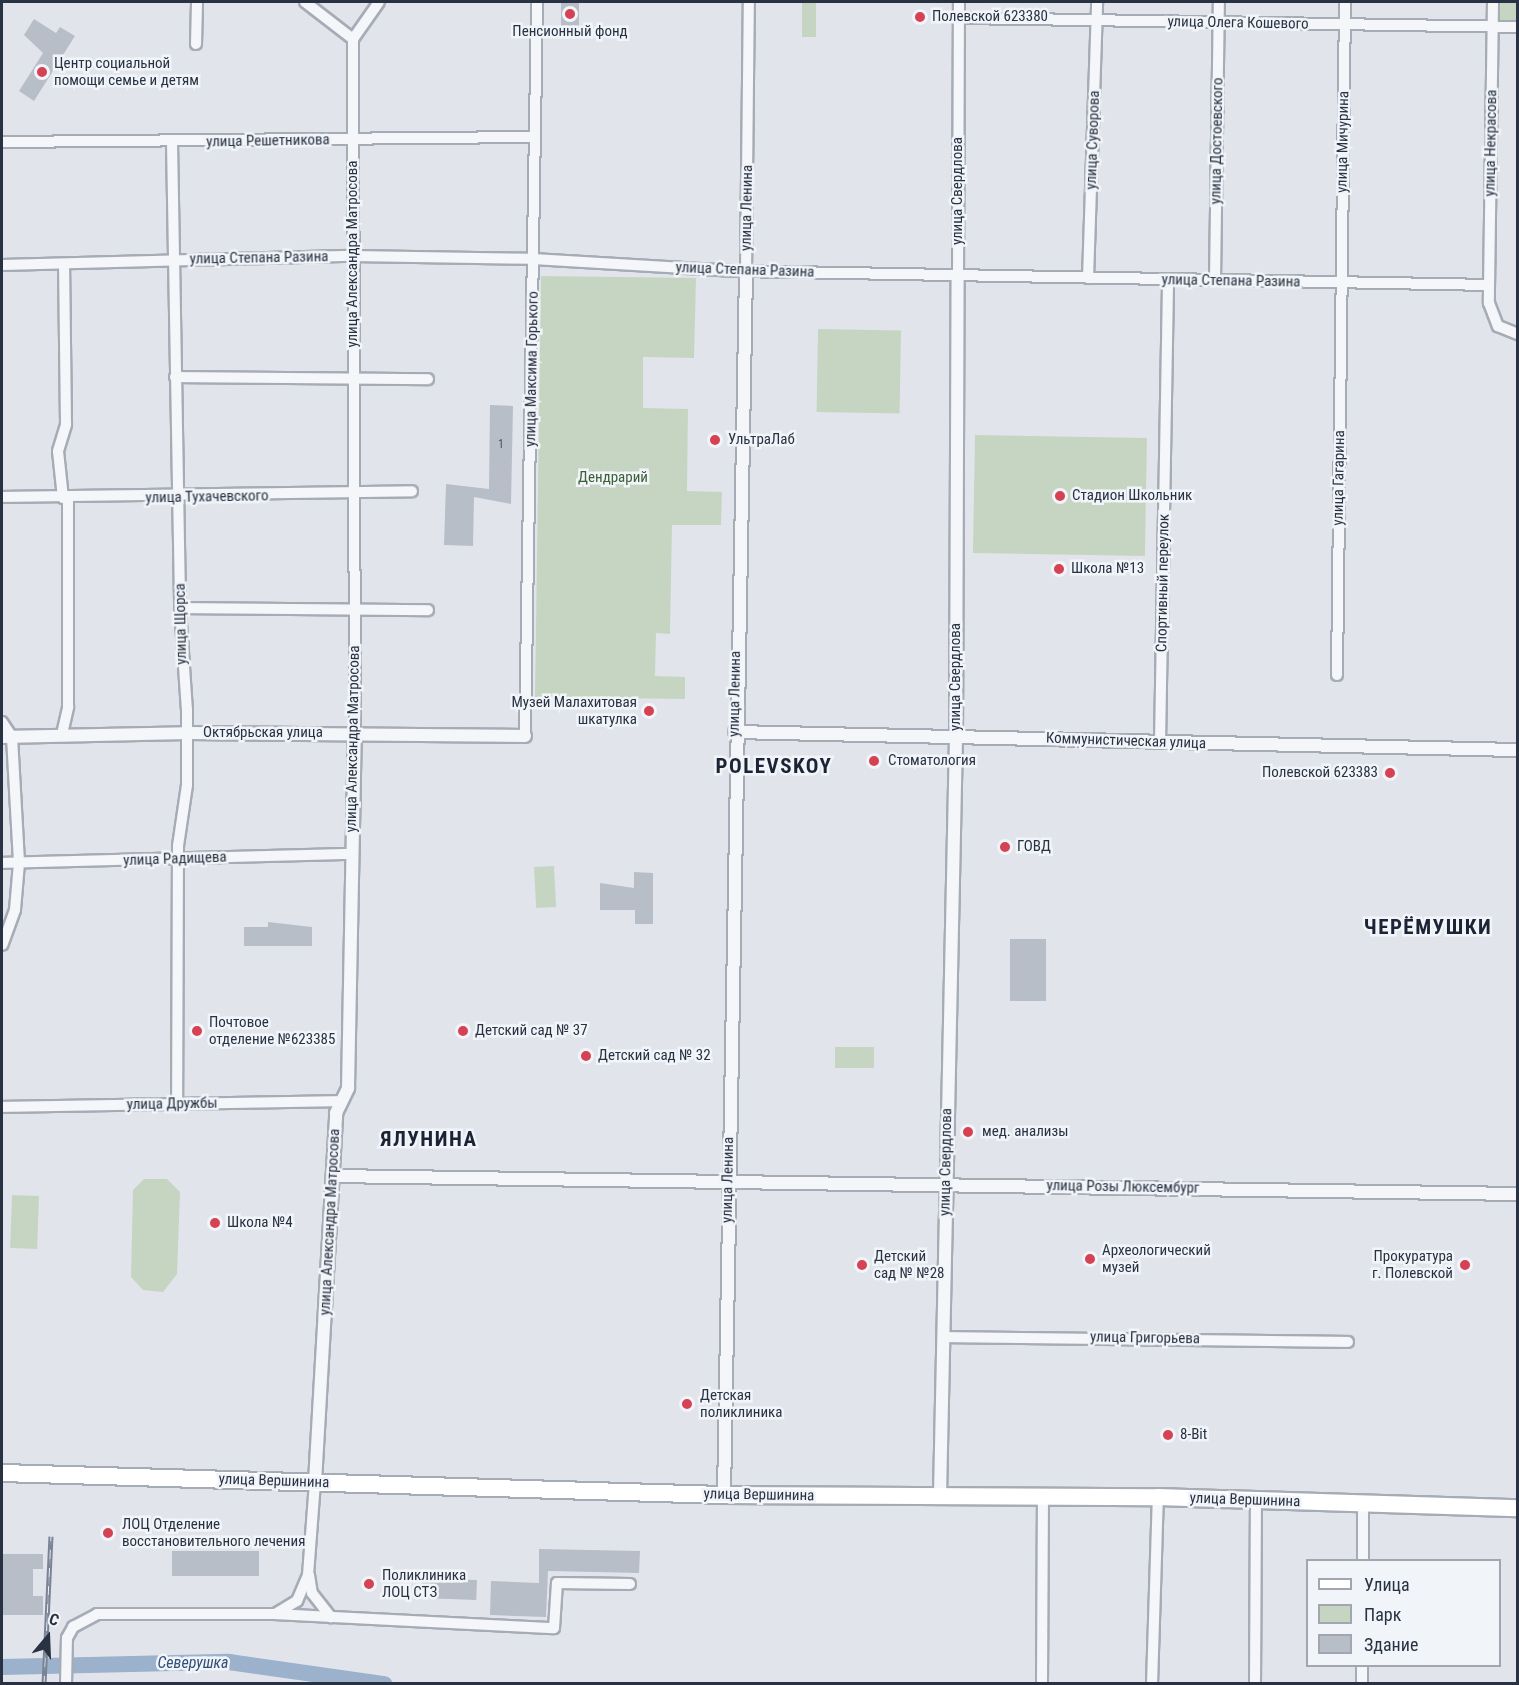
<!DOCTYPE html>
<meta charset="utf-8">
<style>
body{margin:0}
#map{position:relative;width:1519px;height:1685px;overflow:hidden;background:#e1e5eb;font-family:"Roboto Condensed",sans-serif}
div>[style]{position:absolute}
.green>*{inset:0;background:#c6d5c2;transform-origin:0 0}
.river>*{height:16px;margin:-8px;padding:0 8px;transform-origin:8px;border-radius:8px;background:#9bb1cc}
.building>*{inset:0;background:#b8bec8;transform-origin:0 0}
.roads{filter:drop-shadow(2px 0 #a6acb5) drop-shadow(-2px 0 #a6acb5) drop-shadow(0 2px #a6acb5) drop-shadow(0 -2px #a6acb5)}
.minor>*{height:10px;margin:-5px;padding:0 5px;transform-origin:5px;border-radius:5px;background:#f4f6f9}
.tertiary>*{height:12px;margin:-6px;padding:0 6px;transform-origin:6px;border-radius:6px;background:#f4f6f9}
.primary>*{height:16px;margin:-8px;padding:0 8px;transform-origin:8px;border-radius:8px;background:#fff}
.rail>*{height:5px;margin-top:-2.5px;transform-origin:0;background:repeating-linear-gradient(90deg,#f1f4f8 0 9px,#7a8395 0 18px);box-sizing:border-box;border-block:2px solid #7a8395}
.dots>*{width:16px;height:16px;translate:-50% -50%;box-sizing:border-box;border:3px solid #f1f4f8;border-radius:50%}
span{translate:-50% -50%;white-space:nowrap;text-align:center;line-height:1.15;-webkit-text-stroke:5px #f1f4f8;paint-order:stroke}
.number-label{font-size:12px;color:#4d5564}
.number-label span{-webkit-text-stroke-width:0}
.poi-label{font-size:15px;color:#293243}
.left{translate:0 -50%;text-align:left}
.right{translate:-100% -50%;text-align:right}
.street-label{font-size:15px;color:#293243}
.park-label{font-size:15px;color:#3c6035}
.water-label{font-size:16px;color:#314f79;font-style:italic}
.district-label{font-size:21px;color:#1b2334;font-weight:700;letter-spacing:1.5px}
.frame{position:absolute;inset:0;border:3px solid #293243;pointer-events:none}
.legend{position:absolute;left:1306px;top:1559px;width:195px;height:108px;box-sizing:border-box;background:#f1f4f8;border:2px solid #a1a6b0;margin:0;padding:8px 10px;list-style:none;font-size:18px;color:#293243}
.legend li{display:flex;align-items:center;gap:12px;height:30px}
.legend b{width:30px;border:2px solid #a1a6b0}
.north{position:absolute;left:18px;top:1607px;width:60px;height:60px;-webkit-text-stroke:4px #f1f4f8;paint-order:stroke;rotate:19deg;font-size:16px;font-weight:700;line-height:24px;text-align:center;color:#293243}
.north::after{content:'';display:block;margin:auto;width:21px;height:27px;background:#293243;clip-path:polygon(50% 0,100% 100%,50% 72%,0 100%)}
</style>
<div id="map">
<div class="green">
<i style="left:802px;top:2px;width:14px;height:35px"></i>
<i style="left:1497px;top:2px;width:20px;height:22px"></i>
<i style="clip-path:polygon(541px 276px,696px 278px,694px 358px,643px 357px,643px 408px,688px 409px,687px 491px,722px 492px,721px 525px,672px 525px,670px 634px,656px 633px,655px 676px,685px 677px,685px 699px,535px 697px)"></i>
<i style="left:818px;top:329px;width:83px;height:83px;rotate:1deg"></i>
<i style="left:975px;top:435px;width:172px;height:118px;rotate:1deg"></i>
<i style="left:554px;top:866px;width:41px;height:20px;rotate:87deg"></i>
<i style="left:835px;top:1047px;width:39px;height:21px"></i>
<i style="clip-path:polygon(144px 1179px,167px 1179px,180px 1192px,177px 1274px,163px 1292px,143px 1290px,131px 1277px,133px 1190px)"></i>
<i style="left:12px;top:1195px;width:27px;height:53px;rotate:2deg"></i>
</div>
<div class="river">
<i style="left:2px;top:1667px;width:227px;rotate:-1.3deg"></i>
<i style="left:229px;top:1662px;width:157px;rotate:8.1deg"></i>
</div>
<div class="building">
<i style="left:561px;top:2px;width:18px;height:25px"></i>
<i style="clip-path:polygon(34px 19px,56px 33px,60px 27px,75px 36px,34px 101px,19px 91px,43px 53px,24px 35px)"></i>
<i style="clip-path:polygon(490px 405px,513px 406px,511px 504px,474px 497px,473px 546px,444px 545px,446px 484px,489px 489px)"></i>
<i style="clip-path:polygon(634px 872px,653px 873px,653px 924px,635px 924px,635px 910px,600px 910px,600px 883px,634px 888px)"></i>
<i style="clip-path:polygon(268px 922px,312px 927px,312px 946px,244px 946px,244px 927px,268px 927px)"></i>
<i style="left:1010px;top:939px;width:36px;height:62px"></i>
<i style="clip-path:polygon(539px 1549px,640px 1551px,639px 1573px,548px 1571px,546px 1617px,490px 1615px,491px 1581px,539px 1583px)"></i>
<i style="left:172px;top:1551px;width:87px;height:25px"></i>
<i style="clip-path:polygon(2px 1554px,43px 1554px,43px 1569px,33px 1569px,33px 1596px,43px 1596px,43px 1615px,2px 1615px)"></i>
<i style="left:422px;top:1578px;width:55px;height:20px;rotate:2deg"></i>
</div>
<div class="roads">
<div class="minor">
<i style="left:305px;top:2px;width:61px;rotate:37.6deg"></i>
<i style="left:1493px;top:2px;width:301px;rotate:90.8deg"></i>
<i style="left:1489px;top:303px;width:25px;rotate:69deg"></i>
<i style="left:1498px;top:326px;width:22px;rotate:22deg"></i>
<i style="left:959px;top:18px;width:559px;rotate:0.92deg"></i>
<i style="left:196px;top:44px;width:42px;rotate:-88.6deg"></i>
<i style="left:2px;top:142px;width:533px;rotate:-0.54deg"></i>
<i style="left:172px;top:142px;width:466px;rotate:89deg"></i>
<i style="left:180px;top:608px;width:102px;rotate:86.1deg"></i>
<i style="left:187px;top:710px;width:75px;rotate:90deg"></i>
<i style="left:187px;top:785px;width:62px;rotate:98.4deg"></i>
<i style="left:178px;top:846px;width:259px;rotate:90.2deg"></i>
<i style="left:2px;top:265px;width:350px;rotate:-1.5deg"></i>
<i style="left:352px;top:256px;width:181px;rotate:0.9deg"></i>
<i style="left:533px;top:259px;width:202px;rotate:3.4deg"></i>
<i style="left:735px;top:271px;width:754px;rotate:1.06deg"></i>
<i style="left:746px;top:272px;width:270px;rotate:-89.4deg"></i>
<i style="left:958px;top:275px;width:273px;rotate:-89.8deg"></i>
<i style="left:1088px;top:278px;width:276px;rotate:-88.1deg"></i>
<i style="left:1215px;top:280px;width:278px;rotate:-89.2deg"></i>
<i style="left:175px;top:377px;width:253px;rotate:0.5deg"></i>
<i style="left:2px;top:497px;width:410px;rotate:-0.8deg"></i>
<i style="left:63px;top:498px;width:47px;rotate:-96.1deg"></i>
<i style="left:58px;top:451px;width:28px;rotate:-73deg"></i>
<i style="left:66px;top:424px;width:160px;rotate:-90.7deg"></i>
<i style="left:180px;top:608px;width:248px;rotate:0.5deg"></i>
<i style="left:1337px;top:675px;width:673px;rotate:-89.32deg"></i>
<i style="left:2px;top:722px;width:18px;rotate:56deg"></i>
<i style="left:12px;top:737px;width:126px;rotate:86.8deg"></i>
<i style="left:19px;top:863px;width:47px;rotate:94.9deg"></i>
<i style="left:15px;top:910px;width:37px;rotate:110deg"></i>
<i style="left:355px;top:733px;width:694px;rotate:-90.17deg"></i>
<i style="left:353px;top:39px;width:45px;rotate:-54.9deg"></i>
<i style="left:62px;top:734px;width:28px;rotate:-77deg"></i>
<i style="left:68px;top:707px;width:209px;rotate:-90deg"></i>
<i style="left:525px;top:736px;width:734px;rotate:-89.06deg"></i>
<i style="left:1160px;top:743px;width:463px;rotate:-89deg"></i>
<i style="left:2px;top:863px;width:347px;rotate:-1.5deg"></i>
<i style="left:2px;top:1107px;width:340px;rotate:-1deg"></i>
<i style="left:943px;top:1337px;width:405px;rotate:0.7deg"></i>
<i style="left:1363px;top:1560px;width:56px;rotate:-90deg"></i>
<i style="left:309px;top:1575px;width:18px;rotate:81deg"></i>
<i style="left:312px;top:1593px;width:31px;rotate:52deg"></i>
<i style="left:275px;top:1614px;width:26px;rotate:-31deg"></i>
<i style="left:297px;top:1601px;width:28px;rotate:-67deg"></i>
<i style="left:308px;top:1575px;width:93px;rotate:-85.7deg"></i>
<i style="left:66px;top:1684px;width:46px;rotate:-88.8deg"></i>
<i style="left:67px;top:1638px;width:13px;rotate:-61deg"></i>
<i style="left:73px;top:1627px;width:27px;rotate:-28deg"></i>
<i style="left:97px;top:1614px;width:177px"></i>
<i style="left:274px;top:1614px;width:280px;rotate:2.9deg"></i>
<i style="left:554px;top:1628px;width:45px;rotate:-86.2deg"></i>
<i style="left:557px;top:1583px;width:73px;rotate:0.8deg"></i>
<i style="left:1042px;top:1684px;width:188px;rotate:-89.7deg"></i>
<i style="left:1152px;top:1684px;width:187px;rotate:-88.2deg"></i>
<i style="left:1255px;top:1684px;width:184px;rotate:-89.7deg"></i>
<i style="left:1362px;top:1684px;width:18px;rotate:-90deg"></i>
</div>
<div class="tertiary">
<i style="left:735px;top:732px;width:783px;rotate:1.32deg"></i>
<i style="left:2px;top:737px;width:185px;rotate:-1.2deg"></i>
<i style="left:187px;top:733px;width:338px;rotate:0.5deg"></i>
<i style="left:333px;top:1176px;width:1185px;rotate:0.87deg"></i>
<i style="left:315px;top:1482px;width:370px;rotate:-86.7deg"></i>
<i style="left:336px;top:1113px;width:28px;rotate:-64deg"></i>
<i style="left:348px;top:1088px;width:355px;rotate:-88.9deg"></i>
<i style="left:724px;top:1495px;width:1223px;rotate:-88.97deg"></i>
<i style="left:940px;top:1495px;width:760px;rotate:-88.79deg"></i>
<i style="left:956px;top:735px;width:460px;rotate:-89.8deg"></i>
</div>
<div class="primary">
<i style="left:2px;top:1473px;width:722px;rotate:1.75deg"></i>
<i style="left:724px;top:1495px;width:434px;rotate:0.3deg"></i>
<i style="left:1158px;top:1497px;width:360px;rotate:1.8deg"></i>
</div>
</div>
<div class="rail">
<i style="left:44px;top:1684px;width:148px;rotate:-87.3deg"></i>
</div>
<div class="dots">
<i style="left:570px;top:14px;background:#d44253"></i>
<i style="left:920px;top:17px;background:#d44253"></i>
<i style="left:42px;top:72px;background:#d44253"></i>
<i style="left:715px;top:440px;background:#d44253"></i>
<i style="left:1060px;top:496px;background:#d44253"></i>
<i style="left:1059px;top:569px;background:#d44253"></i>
<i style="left:649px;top:711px;background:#d44253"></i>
<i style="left:874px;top:761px;background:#d44253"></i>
<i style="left:1390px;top:773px;background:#d44253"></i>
<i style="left:1005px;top:847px;background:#d44253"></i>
<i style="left:197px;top:1031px;background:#d44253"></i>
<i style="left:463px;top:1031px;background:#d44253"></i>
<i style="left:586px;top:1056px;background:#d44253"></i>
<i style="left:968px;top:1132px;background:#d44253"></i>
<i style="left:215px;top:1223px;background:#d44253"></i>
<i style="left:1090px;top:1259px;background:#d44253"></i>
<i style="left:862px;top:1265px;background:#d44253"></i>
<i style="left:1465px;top:1265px;background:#d44253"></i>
<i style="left:687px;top:1404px;background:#d44253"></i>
<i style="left:1168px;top:1435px;background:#d44253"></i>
<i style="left:108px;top:1533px;background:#d44253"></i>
<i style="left:369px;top:1584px;background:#d44253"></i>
</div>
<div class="number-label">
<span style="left:501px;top:445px">1</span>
</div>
<div class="poi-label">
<span class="left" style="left:932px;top:17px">Полевской 623380</span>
<span style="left:570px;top:32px">Пенсионный фонд</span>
<span class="left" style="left:54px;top:72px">Центр социальной<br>помощи семье и детям</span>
<span class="left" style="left:728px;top:440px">УльтраЛаб</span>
<span class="left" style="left:1072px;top:496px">Стадион Школьник</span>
<span class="left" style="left:1071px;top:569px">Школа №13</span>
<span class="right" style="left:637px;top:711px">Музей Малахитовая<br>шкатулка</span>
<span class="left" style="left:888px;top:761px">Стоматология</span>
<span class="right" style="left:1378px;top:773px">Полевской 623383</span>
<span class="left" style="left:1017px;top:847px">ГОВД</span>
<span class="left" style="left:209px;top:1031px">Почтовое<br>отделение №623385</span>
<span class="left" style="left:475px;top:1031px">Детский сад № 37</span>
<span class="left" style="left:598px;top:1056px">Детский сад № 32</span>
<span class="left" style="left:982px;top:1132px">мед. анализы</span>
<span class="left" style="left:227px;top:1223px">Школа №4</span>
<span class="left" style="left:1102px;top:1259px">Археологический<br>музей</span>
<span class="left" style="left:874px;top:1265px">Детский<br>сад № №28</span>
<span class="right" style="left:1453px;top:1265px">Прокуратура<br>г. Полевской</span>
<span class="left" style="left:700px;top:1404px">Детская<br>поликлиника</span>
<span class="left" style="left:1180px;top:1435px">8-Bit</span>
<span class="left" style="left:122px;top:1533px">ЛОЦ Отделение<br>восстановительного лечения</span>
<span class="left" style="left:382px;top:1584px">Поликлиника<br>ЛОЦ СТЗ</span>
</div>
<div class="street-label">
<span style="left:1238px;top:23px;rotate:1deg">улица Олега Кошевого</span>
<span style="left:1093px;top:140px;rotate:-88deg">улица Суворова</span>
<span style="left:268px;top:141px;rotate:-1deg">улица Решетникова</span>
<span style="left:1217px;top:141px;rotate:-89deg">улица Достоевского</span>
<span style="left:1343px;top:142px;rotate:-89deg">улица Мичурина</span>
<span style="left:1491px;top:143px;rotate:-89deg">улица Некрасова</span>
<span style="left:958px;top:191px;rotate:-90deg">улица Свердлова</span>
<span style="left:747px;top:208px;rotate:-89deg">улица Ленина</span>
<span style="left:353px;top:254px;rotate:-90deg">улица Александра Матросова</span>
<span style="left:259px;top:258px;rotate:-1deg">улица Степана Разина</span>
<span style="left:745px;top:270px;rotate:2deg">улица Степана Разина</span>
<span style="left:1231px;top:281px;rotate:1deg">улица Степана Разина</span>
<span style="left:532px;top:369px;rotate:-89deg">улица Максима Горького</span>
<span style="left:1339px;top:478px;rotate:-89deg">улица Гагарина</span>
<span style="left:207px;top:497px;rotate:-1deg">улица Тухачевского</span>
<span style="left:1163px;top:583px;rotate:-89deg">Спортивный переулок</span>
<span style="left:181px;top:624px;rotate:-91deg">улица Щорса</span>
<span style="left:956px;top:677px;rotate:-90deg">улица Свердлова</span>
<span style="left:735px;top:694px;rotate:-89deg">улица Ленина</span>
<span style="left:263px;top:733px">Октябрьская улица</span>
<span style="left:353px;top:739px;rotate:-89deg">улица Александра Матросова</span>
<span style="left:1126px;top:741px;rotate:2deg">Коммунистическая улица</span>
<span style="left:175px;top:859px;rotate:-2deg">улица Радищева</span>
<span style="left:172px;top:1104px;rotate:-1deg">улица Дружбы</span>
<span style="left:946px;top:1162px;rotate:-89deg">улица Свердлова</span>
<span style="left:728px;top:1180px;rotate:-89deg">улица Ленина</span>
<span style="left:1123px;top:1187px;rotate:1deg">улица Розы Люксембург</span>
<span style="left:330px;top:1222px;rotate:-87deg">улица Александра Матросова</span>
<span style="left:1145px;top:1338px;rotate:1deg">улица Григорьева</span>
<span style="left:274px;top:1481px;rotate:2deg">улица Вершинина</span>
<span style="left:759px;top:1495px;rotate:1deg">улица Вершинина</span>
<span style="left:1245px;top:1500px;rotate:2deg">улица Вершинина</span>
</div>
<div class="park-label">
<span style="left:613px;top:478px">Дендрарий</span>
</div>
<div class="water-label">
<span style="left:193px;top:1663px">Северушка</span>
</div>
<div class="district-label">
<span style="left:774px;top:766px">POLEVSKOY</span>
<span style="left:1428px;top:927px">ЧЕРЁМУШКИ</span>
<span style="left:429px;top:1139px">ЯЛУНИНА</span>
</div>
<div class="frame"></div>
<ul class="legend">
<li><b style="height:8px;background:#fff"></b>Улица</li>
<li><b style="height:16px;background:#c6d5c2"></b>Парк</li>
<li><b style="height:16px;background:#b8bec8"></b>Здание</li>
</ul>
<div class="north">С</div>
</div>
